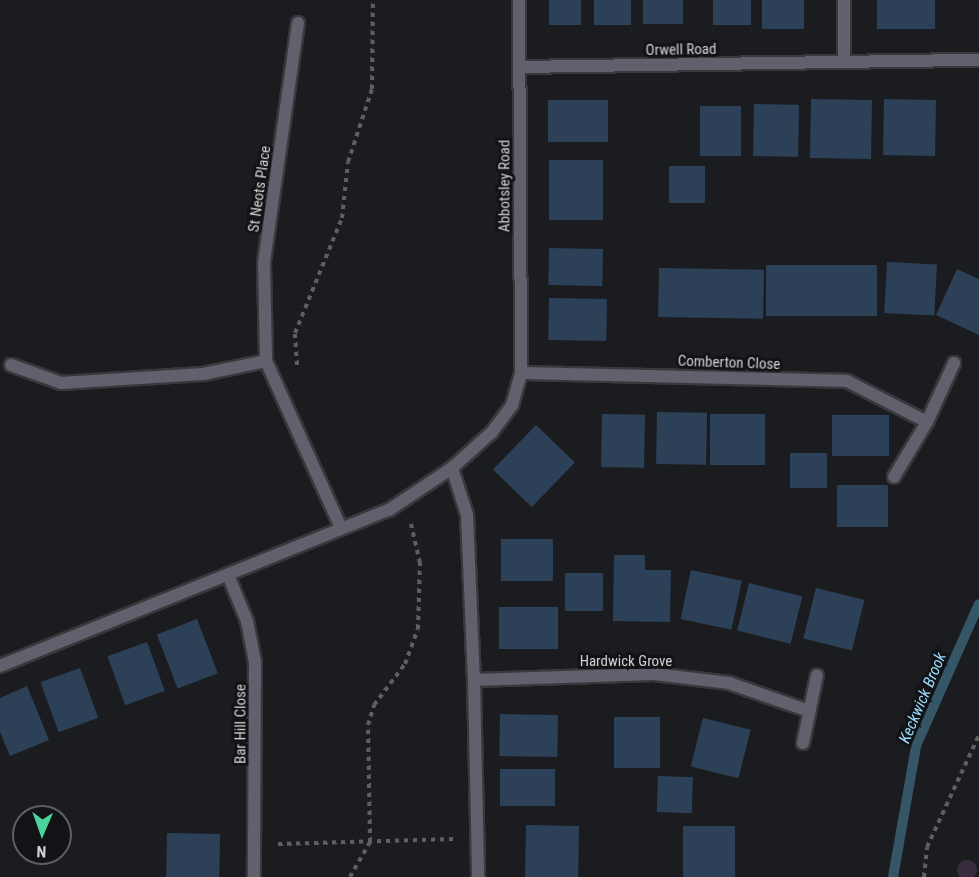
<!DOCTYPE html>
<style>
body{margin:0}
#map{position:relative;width:979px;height:877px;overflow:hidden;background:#1b1c1f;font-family:"Roboto Condensed",sans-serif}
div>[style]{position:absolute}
.green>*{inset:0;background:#382b3b}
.round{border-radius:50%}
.stream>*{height:10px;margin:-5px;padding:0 5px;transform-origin:5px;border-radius:5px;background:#345667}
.building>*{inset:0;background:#2c4158;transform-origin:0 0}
.path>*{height:4px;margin-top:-2px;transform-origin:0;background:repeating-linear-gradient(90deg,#5e5f61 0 4.5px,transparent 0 9px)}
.roads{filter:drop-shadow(2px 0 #38393c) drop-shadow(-2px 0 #38393c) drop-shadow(0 2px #38393c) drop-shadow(0 -2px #38393c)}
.minor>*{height:12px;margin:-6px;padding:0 6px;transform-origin:6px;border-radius:6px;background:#635f6d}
span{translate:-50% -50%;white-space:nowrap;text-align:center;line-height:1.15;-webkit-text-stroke:6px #121316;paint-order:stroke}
.street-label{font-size:15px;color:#d0d1d3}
.water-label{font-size:16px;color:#99dafa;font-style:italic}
.north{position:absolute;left:12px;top:805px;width:60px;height:60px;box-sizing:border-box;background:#121316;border:2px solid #5e5f62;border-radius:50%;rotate:182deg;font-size:16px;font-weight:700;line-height:24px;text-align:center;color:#d0d1d3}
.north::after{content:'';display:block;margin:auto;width:21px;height:27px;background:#4bd49b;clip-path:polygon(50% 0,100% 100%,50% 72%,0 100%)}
</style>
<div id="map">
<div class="green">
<i class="round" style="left:957px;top:860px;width:20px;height:20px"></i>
</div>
<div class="stream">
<i style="left:893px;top:877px;width:133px;rotate:-80deg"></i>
<i style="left:916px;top:746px;width:155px;rotate:-66.1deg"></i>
</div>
<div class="building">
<i style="left:549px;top:0;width:32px;height:25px"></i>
<i style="left:594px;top:0;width:37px;height:25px"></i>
<i style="left:643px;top:0;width:40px;height:24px"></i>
<i style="left:713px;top:0;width:38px;height:25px"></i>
<i style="left:762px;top:0;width:42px;height:29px"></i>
<i style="left:877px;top:0;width:58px;height:29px"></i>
<i style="left:811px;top:99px;width:61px;height:59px;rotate:1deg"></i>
<i style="left:884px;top:99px;width:52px;height:56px;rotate:1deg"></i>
<i style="left:608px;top:100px;width:42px;height:60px;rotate:90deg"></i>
<i style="left:754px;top:104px;width:45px;height:52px;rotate:1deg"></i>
<i style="left:700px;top:106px;width:41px;height:50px"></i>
<i style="left:549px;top:160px;width:54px;height:60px"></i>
<i style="left:705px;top:166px;width:37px;height:36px;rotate:90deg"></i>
<i style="left:549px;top:248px;width:54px;height:37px;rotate:1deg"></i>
<i style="left:887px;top:262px;width:50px;height:51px;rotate:3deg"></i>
<i style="left:766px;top:265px;width:111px;height:51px"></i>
<i style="left:659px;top:268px;width:105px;height:49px;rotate:1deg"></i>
<i style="clip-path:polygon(957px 269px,979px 279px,979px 335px,936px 315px)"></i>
<i style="left:549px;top:298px;width:58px;height:42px;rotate:1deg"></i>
<i style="left:657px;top:412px;width:50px;height:52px;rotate:1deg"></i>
<i style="left:602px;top:414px;width:43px;height:53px;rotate:1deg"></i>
<i style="left:710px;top:414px;width:55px;height:51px"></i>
<i style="left:832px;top:415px;width:57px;height:41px"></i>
<i style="left:536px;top:425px;width:54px;height:62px;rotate:44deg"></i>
<i style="left:790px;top:453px;width:37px;height:35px"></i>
<i style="left:837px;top:485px;width:51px;height:42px"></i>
<i style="left:501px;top:539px;width:52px;height:42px"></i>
<i style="clip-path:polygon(614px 555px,645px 555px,645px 570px,671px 570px,670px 622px,613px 621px)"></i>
<i style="left:691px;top:570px;width:52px;height:50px;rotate:12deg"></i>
<i style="left:565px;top:573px;width:38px;height:38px"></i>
<i style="left:749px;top:583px;width:55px;height:49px;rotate:14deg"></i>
<i style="left:816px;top:588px;width:50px;height:52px;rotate:14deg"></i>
<i style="left:499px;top:607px;width:59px;height:42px"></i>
<i style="left:197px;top:619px;width:58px;height:43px;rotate:69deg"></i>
<i style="left:147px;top:642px;width:52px;height:42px;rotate:70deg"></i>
<i style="left:80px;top:668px;width:53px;height:42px;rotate:70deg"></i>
<i style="clip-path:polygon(27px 686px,49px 740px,10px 756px,0 732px,0 698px)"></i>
<i style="left:500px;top:714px;width:58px;height:42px;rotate:1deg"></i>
<i style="left:614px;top:717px;width:46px;height:51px"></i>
<i style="left:703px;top:718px;width:49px;height:50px;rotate:14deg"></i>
<i style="left:500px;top:769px;width:55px;height:37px"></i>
<i style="left:658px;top:776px;width:35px;height:36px;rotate:2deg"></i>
<i style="left:526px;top:825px;width:53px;height:52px;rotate:1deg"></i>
<i style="left:683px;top:826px;width:52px;height:51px"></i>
<i style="left:167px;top:833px;width:53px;height:44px;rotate:1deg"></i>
</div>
<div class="path">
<i style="left:297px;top:365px;width:32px;rotate:-94deg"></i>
<i style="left:295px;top:333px;width:124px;rotate:-67.8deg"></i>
<i style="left:342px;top:218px;width:56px;rotate:-83.9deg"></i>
<i style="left:348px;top:162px;width:77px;rotate:-71.8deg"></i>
<i style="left:372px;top:89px;width:89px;rotate:-89.4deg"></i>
<i style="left:278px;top:844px;width:176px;rotate:-1.6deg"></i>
<i style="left:350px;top:877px;width:40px;rotate:-60.3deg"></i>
<i style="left:370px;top:842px;width:117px;rotate:-91deg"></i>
<i style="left:368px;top:725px;width:21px;rotate:-73deg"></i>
<i style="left:374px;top:705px;width:51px;rotate:-52.9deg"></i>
<i style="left:405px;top:664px;width:37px;rotate:-70deg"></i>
<i style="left:418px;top:629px;width:66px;rotate:-88.3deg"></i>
<i style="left:420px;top:563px;width:40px;rotate:-103deg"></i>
<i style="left:924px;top:877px;width:30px;rotate:-84deg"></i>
<i style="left:927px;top:847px;width:123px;rotate:-65.1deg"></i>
</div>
<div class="roads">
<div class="minor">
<i style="left:844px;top:0;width:62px;rotate:90deg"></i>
<i style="left:298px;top:23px;width:242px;rotate:98.1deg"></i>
<i style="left:264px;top:263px;width:98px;rotate:88.8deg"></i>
<i style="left:266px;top:361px;width:183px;rotate:65.8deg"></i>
<i style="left:519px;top:67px;width:460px;rotate:-0.9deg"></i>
<i style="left:11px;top:365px;width:53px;rotate:19.8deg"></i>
<i style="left:61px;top:383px;width:142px;rotate:-3.6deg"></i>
<i style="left:203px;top:374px;width:64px;rotate:-11.7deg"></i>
<i style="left:521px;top:373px;width:326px;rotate:1.4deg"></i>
<i style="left:847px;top:381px;width:90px;rotate:27.1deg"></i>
<i style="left:927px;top:422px;width:64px;rotate:121deg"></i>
<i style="left:927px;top:422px;width:65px;rotate:-65.4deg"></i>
<i style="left:452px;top:468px;width:49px;rotate:72.3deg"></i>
<i style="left:467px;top:515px;width:165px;rotate:87.6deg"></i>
<i style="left:474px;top:680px;width:180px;rotate:-1.9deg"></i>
<i style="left:654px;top:674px;width:76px;rotate:6.8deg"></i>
<i style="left:729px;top:683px;width:85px;rotate:19.3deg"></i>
<i style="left:228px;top:575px;width:50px;rotate:67.6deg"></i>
<i style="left:247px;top:621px;width:42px;rotate:79deg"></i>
<i style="left:255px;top:662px;width:215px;rotate:90.3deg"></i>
<i style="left:0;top:666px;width:419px;rotate:-21.9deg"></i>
<i style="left:389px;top:510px;width:76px;rotate:-33.7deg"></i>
<i style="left:452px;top:468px;width:54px;rotate:-42deg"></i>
<i style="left:492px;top:432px;width:34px;rotate:-53deg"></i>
<i style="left:512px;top:405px;width:33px;rotate:-74deg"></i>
<i style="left:521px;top:373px;width:373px;rotate:-90.3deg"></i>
<i style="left:474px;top:680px;width:197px;rotate:88.8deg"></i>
<i style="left:803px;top:743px;width:69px;rotate:-78.4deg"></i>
</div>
</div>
<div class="street-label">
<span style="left:681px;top:50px;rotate:-1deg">Orwell Road</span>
<span style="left:505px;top:186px;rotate:-90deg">Abbotsley Road</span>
<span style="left:260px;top:189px;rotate:-82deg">St Neots Place</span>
<span style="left:729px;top:363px;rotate:2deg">Comberton Close</span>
<span style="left:626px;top:662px">Hardwick Grove</span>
<span style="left:241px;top:724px;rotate:-90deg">Bar Hill Close</span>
</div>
<div class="water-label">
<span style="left:923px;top:698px;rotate:-67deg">Keckwick Brook</span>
</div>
<div class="north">N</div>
</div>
